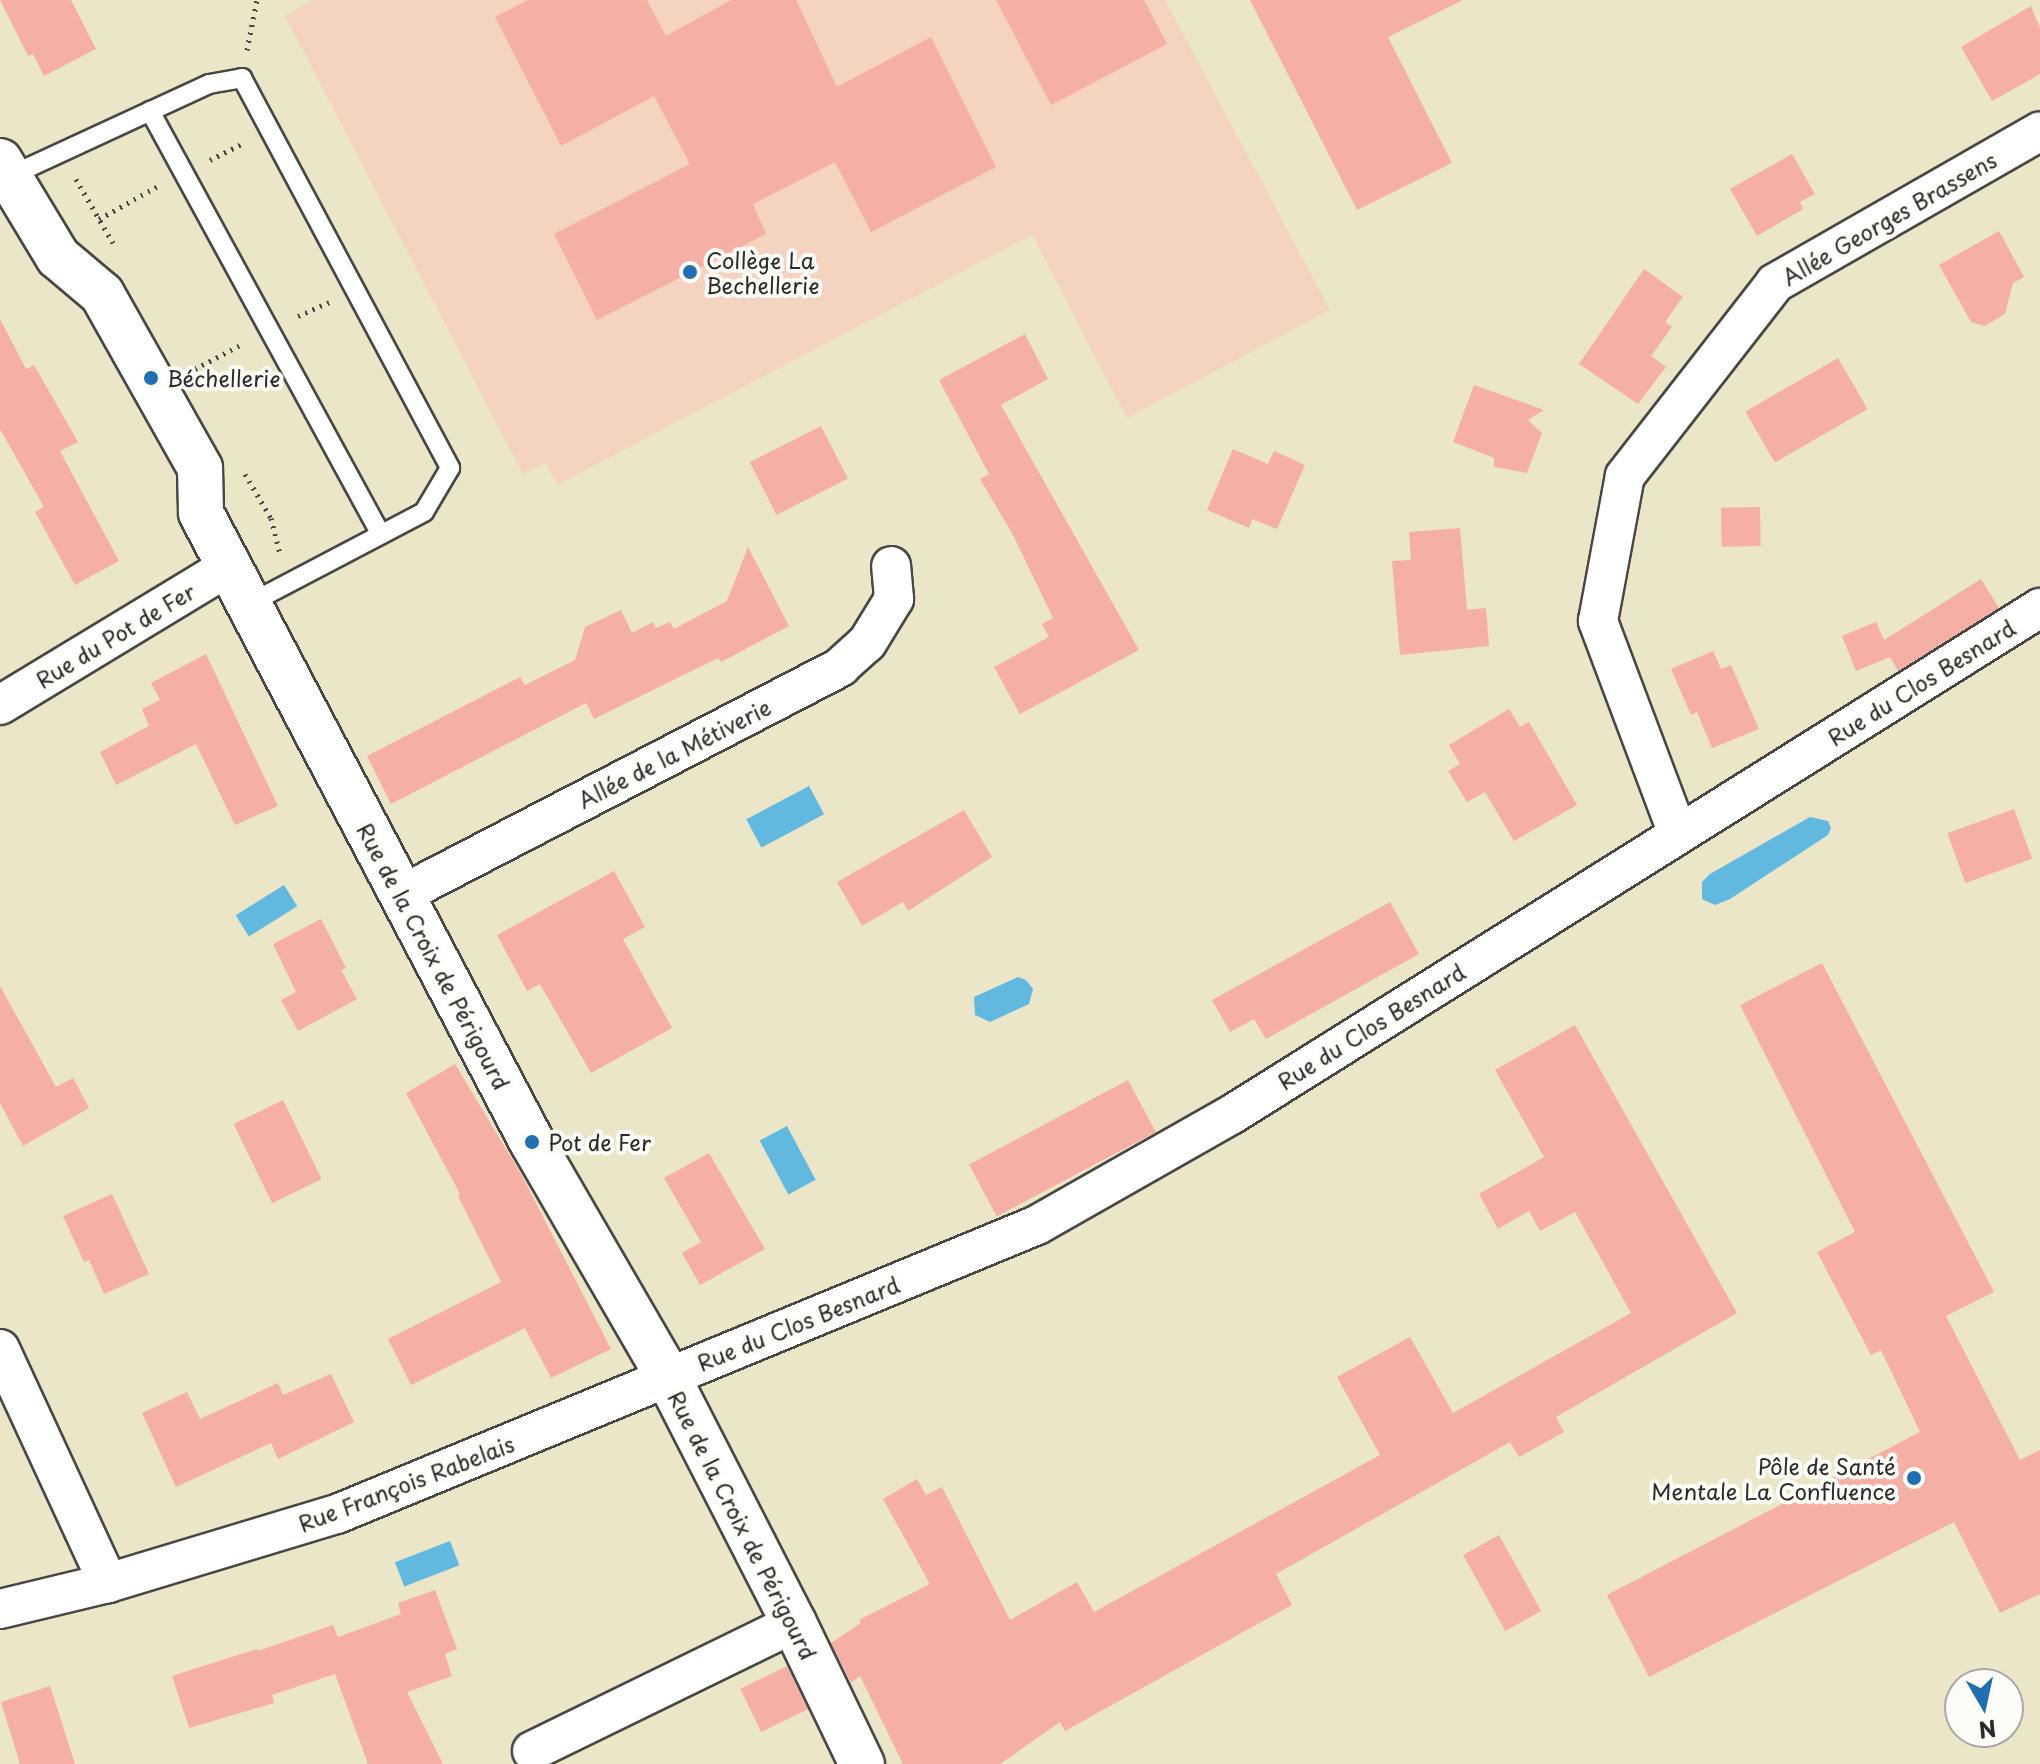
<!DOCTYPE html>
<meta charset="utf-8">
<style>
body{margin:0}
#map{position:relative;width:2040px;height:1764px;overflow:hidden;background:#ebe6c8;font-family:"Playpen Sans",sans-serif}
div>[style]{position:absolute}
.built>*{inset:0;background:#f4d3c0}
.water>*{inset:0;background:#62b9df;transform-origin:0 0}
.building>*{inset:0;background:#f5afa4;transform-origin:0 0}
.path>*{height:5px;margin-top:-2.5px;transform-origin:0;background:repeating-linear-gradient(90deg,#484743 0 2px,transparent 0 8px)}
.roads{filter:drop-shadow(2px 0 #484743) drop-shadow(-2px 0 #484743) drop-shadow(0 2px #484743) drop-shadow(0 -2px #484743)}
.lane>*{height:18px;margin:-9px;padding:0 9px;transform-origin:9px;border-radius:9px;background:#fff}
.street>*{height:38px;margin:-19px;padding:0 19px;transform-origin:19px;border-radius:19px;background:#fff}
.secondary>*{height:44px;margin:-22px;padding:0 22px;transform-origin:22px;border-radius:22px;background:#fff}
.dots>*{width:22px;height:22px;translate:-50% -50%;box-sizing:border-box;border:4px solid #fdfcf7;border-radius:50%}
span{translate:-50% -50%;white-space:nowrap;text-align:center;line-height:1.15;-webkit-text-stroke:8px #fdfcf7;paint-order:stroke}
.street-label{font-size:22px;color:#2b2b2b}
.poi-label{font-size:22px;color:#2b2b2b}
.left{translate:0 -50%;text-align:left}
.right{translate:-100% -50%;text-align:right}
.north{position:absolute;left:1944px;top:1668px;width:80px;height:80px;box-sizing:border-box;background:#fdfcf7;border:2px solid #a9a8a5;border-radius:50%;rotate:171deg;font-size:22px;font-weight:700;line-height:32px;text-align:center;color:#2b2b2b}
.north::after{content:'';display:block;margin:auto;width:28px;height:36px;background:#1f6fb2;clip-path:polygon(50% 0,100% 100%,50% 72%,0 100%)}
</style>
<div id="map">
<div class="built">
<i style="clip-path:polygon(312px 0,1165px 0,1330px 310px,1127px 418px,1032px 235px,557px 485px,546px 463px,523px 474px,285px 16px)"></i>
</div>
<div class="water">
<i style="left:809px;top:786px;width:32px;height:71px;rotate:62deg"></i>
<i style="clip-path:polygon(1810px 817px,1828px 821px,1831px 828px,1828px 835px,1730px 899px,1715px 905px,1702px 899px,1702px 882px,1710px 874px)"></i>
<i style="left:284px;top:885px;width:25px;height:57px;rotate:58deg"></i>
<i style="clip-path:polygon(1018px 977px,1026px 980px,1033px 989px,1029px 1004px,990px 1022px,975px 1015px,974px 997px)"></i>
<i style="left:787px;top:1126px;width:61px;height:31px;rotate:62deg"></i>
<i style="left:450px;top:1541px;width:26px;height:59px;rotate:69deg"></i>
</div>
<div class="building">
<i style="clip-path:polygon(0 0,71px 0,96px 49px,44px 76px,33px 54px,28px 56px)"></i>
<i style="clip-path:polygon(528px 0,647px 0,666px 36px,731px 0,796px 0,837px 87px,931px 37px,996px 167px,871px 232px,835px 162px,753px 204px,766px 234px,597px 320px,554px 234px,690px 164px,654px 96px,561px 146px,495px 17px)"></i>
<i style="clip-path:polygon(996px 0,1144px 0,1167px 44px,1051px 105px)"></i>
<i style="clip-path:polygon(1250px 0,1463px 0,1388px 37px,1452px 163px,1357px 210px)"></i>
<i style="clip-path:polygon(2031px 6px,2040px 28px,2040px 74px,1992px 101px,1961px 47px)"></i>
<i style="clip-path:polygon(1792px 154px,1815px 194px,1800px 202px,1803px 209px,1757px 236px,1730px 189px)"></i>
<i style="clip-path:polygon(1999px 231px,2024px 277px,2013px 283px,2005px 314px,1985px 326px,1971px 322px,1939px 265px)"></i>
<i style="clip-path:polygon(1644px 269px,1683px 297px,1665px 322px,1672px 327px,1651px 356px,1666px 367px,1638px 404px,1579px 364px)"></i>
<i style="clip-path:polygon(0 319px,26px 369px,34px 365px,78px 442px,60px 451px,119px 561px,75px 585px,35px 512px,44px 507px,0 429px)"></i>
<i style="clip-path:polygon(1025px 334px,1048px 379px,1001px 405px,1139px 650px,1020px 714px,994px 667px,1049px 637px,1042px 624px,1053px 618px,1013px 535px,980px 479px,989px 474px,939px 380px)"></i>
<i style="left:1838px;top:358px;width:59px;height:107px;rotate:60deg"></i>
<i style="clip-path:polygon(1474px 385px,1544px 410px,1528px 420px,1542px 433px,1527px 473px,1494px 467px,1494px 458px,1453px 442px)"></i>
<i style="left:821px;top:426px;width:59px;height:80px;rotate:63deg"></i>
<i style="clip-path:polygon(1233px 449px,1268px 464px,1274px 451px,1305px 465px,1277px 529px,1252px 519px,1249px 528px,1207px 510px)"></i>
<i style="left:1760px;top:507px;width:39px;height:39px;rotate:89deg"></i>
<i style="clip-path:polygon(1460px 528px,1467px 610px,1486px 608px,1489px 646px,1400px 655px,1392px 561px,1411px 560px,1409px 532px)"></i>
<i style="clip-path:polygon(748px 547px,789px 626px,721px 662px,718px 658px,594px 719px,586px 703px,391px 804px,367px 756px,520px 677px,525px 685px,575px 660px,585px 627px,621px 610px,632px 633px,653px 622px,656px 628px,670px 622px,674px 629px,727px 601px)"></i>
<i style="clip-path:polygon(1981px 579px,1999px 608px,1898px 671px,1890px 657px,1856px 671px,1842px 636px,1876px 622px,1884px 640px)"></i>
<i style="clip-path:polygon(1713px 651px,1721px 669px,1731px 665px,1759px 729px,1712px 748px,1697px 712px,1691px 715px,1671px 669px)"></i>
<i style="clip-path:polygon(206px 654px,278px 806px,235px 825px,196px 744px,116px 785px,100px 752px,149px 726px,142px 709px,160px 700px,151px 683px)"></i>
<i style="clip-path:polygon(1509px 709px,1520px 727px,1529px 722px,1577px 805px,1514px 841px,1485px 792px,1467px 802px,1448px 771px,1460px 764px,1449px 745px)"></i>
<i style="left:2014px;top:809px;width:53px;height:71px;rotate:70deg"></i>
<i style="clip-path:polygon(964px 810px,992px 857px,908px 911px,903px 902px,862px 926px,837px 882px)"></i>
<i style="clip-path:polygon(614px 871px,645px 927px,623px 939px,672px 1028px,591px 1073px,540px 984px,527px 991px,497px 935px)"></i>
<i style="clip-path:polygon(1390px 902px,1419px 954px,1266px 1039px,1254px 1019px,1230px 1032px,1212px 1000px)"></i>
<i style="clip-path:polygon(321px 919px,346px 968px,341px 970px,357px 999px,298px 1031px,281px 1000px,296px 992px,273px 944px)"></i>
<i style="clip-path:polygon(1822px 963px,1994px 1292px,1946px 1316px,2020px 1460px,2040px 1450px,2040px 1594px,2000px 1613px,1954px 1522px,1649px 1677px,1607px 1595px,1920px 1432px,1881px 1350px,1871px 1355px,1817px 1252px,1855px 1232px,1740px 1005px)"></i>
<i style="clip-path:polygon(0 986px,56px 1087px,73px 1078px,89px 1108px,23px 1146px,0 1103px)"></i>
<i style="clip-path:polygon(1575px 1025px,1737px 1313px,1556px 1417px,1564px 1432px,1519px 1457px,1510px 1442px,1276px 1574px,1292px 1605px,1065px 1731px,1060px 1722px,1000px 1764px,903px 1764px,860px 1676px,851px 1683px,831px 1643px,861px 1623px,859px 1620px,930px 1584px,883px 1499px,917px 1479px,926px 1495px,942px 1487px,1010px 1620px,1077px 1582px,1094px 1612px,1380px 1455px,1337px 1377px,1410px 1337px,1453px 1413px,1631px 1313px,1575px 1212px,1540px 1231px,1529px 1211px,1498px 1229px,1479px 1194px,1544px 1157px,1495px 1070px)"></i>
<i style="clip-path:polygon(455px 1064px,521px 1174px,611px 1349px,551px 1378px,525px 1328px,411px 1385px,388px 1339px,501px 1282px,458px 1196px,460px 1194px,406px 1093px)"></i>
<i style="left:1128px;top:1080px;width:59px;height:180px;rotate:62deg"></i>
<i style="left:283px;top:1100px;width:88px;height:55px;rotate:64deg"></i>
<i style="clip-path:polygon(709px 1153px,765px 1249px,700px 1285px,682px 1253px,701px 1242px,664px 1178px)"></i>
<i style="clip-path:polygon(112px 1194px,149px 1274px,104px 1294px,89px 1260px,84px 1262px,63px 1216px)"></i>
<i style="clip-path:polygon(331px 1374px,354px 1422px,278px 1459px,271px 1443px,176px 1487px,142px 1413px,187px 1392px,200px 1419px,278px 1383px,283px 1395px)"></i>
<i style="left:1499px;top:1535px;width:87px;height:41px;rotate:61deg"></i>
<i style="clip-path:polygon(435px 1590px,457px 1649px,445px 1654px,452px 1676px,407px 1692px,443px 1764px,368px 1764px,335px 1674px,272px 1695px,274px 1703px,189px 1728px,172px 1676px,257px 1649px,258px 1651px,333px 1625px,338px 1637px,401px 1614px,398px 1603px)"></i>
<i style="left:787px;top:1666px;width:48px;height:52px;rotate:64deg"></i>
<i style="clip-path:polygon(50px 1686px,75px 1764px,20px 1764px,1px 1702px)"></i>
</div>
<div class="path">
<i style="left:247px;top:50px;width:51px;rotate:-78.7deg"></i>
<i style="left:210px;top:160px;width:38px;rotate:-27deg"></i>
<i style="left:76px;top:179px;width:74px;rotate:60deg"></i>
<i style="left:99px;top:219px;width:68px;rotate:-29.2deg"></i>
<i style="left:298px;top:316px;width:34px;rotate:-24deg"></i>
<i style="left:195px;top:369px;width:53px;rotate:-28deg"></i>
<i style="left:245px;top:474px;width:51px;rotate:59.4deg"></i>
<i style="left:271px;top:518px;width:38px;rotate:76deg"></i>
</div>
<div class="roads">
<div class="lane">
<i style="left:150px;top:111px;width:482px;rotate:61.4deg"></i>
<i style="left:10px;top:176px;width:219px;rotate:-24.8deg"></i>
<i style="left:209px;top:84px;width:34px;rotate:-10deg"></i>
<i style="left:242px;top:78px;width:442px;rotate:61.9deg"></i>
<i style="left:450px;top:468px;width:51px;rotate:120.6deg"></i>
<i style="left:424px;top:512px;width:195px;rotate:152.3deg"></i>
</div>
<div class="street">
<i style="left:0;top:705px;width:270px;rotate:-31.2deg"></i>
<i style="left:1678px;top:834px;width:228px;rotate:-110.6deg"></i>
<i style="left:1598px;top:621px;width:147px;rotate:-79.5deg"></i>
<i style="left:1625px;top:476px;width:244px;rotate:-52.1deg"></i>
<i style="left:1775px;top:283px;width:305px;rotate:-29.8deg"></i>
<i style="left:401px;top:895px;width:495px;rotate:-27.4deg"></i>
<i style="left:840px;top:667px;width:36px;rotate:-42deg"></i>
<i style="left:867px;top:643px;width:52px;rotate:-58.5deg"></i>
<i style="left:894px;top:599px;width:33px;rotate:-95deg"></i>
<i style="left:0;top:1349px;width:258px;rotate:65.2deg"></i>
<i style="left:0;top:1609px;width:111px;rotate:-13.5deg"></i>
<i style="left:108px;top:1583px;width:239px;rotate:-16.8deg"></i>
<i style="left:337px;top:1514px;width:757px;rotate:-22.43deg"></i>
<i style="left:1037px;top:1225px;width:223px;rotate:-29.6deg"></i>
<i style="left:1231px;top:1115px;width:955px;rotate:-32.08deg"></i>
<i style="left:532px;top:1751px;width:292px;rotate:-26deg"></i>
</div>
<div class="secondary">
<i style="left:0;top:161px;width:112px;rotate:58.9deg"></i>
<i style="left:58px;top:257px;width:57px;rotate:40.1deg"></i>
<i style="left:102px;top:294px;width:200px;rotate:60.6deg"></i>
<i style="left:200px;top:468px;width:45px;rotate:88.7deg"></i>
<i style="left:201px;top:513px;width:711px;rotate:62.25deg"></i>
<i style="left:532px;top:1142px;width:272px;rotate:59.9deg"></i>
<i style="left:668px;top:1377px;width:276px;rotate:62.9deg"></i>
<i style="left:794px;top:1623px;width:157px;rotate:64.3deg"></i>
</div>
</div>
<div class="dots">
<i style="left:690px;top:272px;background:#1f6fb2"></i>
<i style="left:151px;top:378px;background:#1f6fb2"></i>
<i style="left:532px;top:1142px;background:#1f6fb2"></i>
<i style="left:1914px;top:1478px;background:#1f6fb2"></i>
</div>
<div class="street-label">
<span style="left:1889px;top:218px;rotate:-30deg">Allée Georges Brassens</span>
<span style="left:115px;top:635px;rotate:-31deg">Rue du Pot de Fer</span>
<span style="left:1921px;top:682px;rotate:-32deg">Rue du Clos Besnard</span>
<span style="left:674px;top:753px;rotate:-27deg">Allée de la Métiverie</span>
<span style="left:434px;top:956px;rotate:62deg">Rue de la Croix de Périgourd</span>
<span style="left:1371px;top:1026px;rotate:-32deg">Rue du Clos Besnard</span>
<span style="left:798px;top:1323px;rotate:-22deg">Rue du Clos Besnard</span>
<span style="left:406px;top:1483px;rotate:-21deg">Rue François Rabelais</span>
<span style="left:743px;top:1525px;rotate:63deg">Rue de la Croix de Périgourd</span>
</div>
<div class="poi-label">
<span class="left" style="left:706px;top:272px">Collège La<br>Bechellerie</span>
<span class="left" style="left:167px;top:378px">Béchellerie</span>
<span class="left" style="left:548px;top:1142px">Pot de Fer</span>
<span class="right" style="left:1896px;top:1478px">Pôle de Santé<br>Mentale La Confluence</span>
</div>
<div class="north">N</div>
</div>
